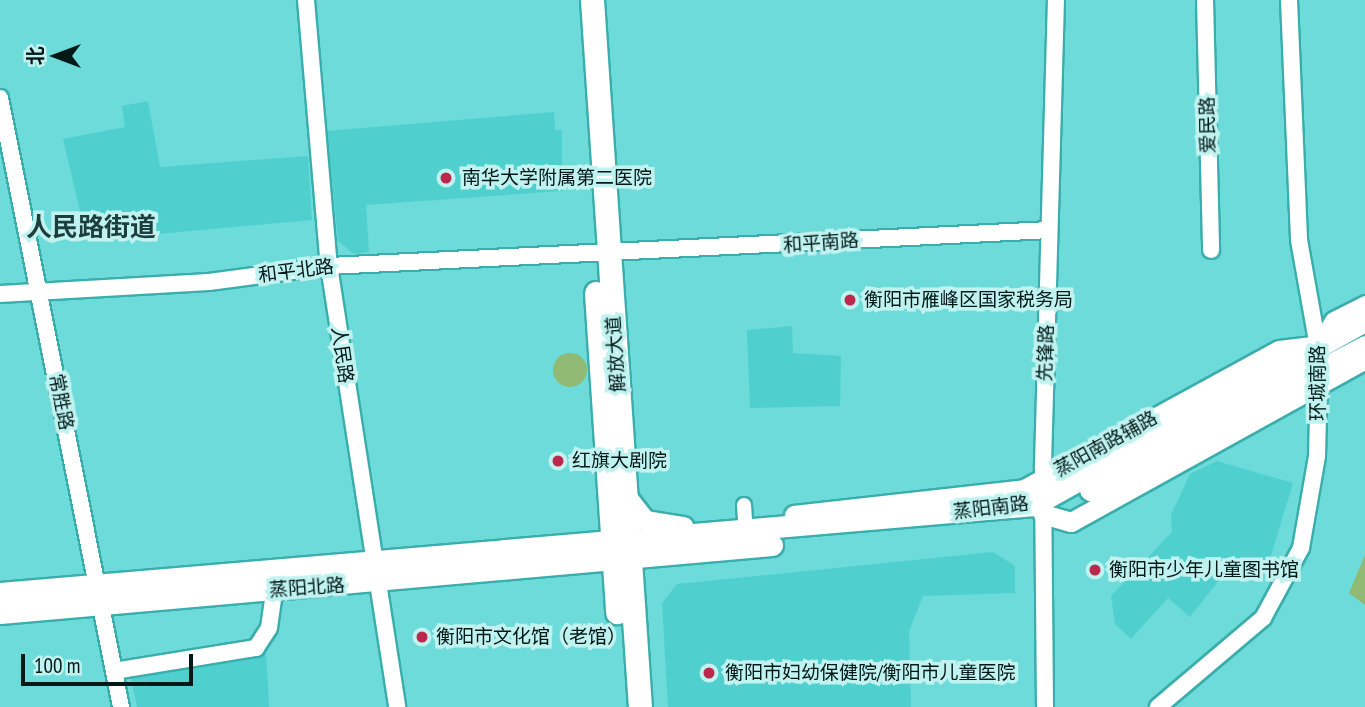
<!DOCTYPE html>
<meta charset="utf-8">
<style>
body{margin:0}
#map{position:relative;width:1365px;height:707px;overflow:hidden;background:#6cdbd9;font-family:"PT Sans Narrow","Noto Sans SC",sans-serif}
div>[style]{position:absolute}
.built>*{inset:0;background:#4fd0ce}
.green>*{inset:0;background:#90b973}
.round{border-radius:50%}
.roads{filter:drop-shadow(2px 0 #39aeac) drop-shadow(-2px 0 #39aeac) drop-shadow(0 2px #39aeac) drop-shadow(0 -2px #39aeac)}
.minor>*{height:14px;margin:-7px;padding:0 7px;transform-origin:7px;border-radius:7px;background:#fff}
.tertiary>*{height:16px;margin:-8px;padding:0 8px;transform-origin:8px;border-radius:8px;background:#fff}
.secondary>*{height:19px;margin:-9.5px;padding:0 9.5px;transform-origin:9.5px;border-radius:9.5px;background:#fff}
.primary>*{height:21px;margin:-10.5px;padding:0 10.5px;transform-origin:10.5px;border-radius:10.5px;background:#fff}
.trunk>*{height:23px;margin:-11.5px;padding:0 11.5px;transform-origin:11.5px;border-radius:11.5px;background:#fff}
.dots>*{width:19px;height:19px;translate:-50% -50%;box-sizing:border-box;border:4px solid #c0f2f0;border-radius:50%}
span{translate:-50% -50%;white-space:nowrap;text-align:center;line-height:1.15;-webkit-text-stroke:7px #c0f2f0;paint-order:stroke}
.street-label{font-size:19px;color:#021918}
.poi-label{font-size:19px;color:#021918}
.left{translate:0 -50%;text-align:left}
.district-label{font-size:26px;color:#1c3f3e;font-weight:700}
.north{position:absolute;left:21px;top:21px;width:70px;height:70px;-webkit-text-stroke:5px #c0f2f0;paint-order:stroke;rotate:270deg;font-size:19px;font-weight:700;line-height:28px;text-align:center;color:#021918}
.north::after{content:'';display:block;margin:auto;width:24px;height:32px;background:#021918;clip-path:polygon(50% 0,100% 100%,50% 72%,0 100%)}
.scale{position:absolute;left:21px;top:654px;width:172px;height:32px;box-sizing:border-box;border:4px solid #021918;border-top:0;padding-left:9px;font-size:21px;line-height:24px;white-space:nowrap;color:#021918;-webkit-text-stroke:5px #c0f2f0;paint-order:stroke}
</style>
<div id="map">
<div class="built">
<i style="clip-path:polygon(148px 101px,160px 167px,308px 156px,312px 220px,136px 236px,132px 214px,83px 224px,63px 139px,125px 127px,122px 106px)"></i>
<i style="clip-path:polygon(554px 112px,555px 130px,562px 130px,562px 191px,366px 205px,369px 252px,354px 254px,338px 241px,327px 131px)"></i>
<i style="clip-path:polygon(792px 326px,793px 353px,841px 356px,840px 406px,750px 408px,747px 330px)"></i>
<i style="clip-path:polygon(1217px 461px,1293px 483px,1267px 569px,1236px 559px,1190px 617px,1168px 598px,1131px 639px,1115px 624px,1111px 596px,1172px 532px,1171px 515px,1190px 474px)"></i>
<i style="clip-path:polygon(993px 552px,1015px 566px,1015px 593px,923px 596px,909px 631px,911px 707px,668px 707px,662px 603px,677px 584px)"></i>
<i style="clip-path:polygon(266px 650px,269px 707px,137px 707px,130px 673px)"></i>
</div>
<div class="green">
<i class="round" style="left:553px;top:353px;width:34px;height:34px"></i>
<i style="clip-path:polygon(1365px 555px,1365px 605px,1349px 593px)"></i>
</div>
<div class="roads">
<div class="minor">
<i style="left:744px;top:505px;width:28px;rotate:86deg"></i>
</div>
<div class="tertiary">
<i style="left:306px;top:0;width:267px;rotate:85.1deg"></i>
<i style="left:329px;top:266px;width:446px;rotate:81.2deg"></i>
<i style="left:1205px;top:0;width:250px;rotate:88.6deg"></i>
<i style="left:1289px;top:0;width:240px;rotate:87.6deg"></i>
<i style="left:1299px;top:240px;width:114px;rotate:79.9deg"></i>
<i style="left:0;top:98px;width:621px;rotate:78.76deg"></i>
<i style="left:0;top:294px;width:209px;rotate:-3.3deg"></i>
<i style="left:209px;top:282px;width:121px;rotate:-7.6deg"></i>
<i style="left:329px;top:266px;width:721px;rotate:-2.86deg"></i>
<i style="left:114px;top:671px;width:144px;rotate:-9.2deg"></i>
<i style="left:256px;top:648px;width:24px;rotate:-57deg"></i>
<i style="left:269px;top:628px;width:37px;rotate:-82deg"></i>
<i style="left:1045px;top:707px;width:243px;rotate:-90.5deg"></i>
<i style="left:1043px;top:464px;width:464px;rotate:-88.4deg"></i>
<i style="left:1158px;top:707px;width:138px;rotate:-40.3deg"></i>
<i style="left:1263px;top:618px;width:80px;rotate:-61.5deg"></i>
<i style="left:1301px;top:548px;width:93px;rotate:-80.1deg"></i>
<i style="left:1317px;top:456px;width:81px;rotate:-88.6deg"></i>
</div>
<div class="secondary">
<i style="left:625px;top:494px;width:33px;rotate:52deg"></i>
<i style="left:645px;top:520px;width:39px;rotate:9deg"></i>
<i style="left:1043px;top:514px;width:29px;rotate:16deg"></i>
<i style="left:1071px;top:522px;width:336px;rotate:-29deg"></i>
<i style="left:794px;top:515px;width:231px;rotate:-6.4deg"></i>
<i style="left:1024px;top:489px;width:290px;rotate:-28.6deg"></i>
<i style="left:1279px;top:350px;width:40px;rotate:-7.1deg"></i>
<i style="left:1319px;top:345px;width:28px;rotate:-58deg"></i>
<i style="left:1334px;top:321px;width:35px;rotate:-27deg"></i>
</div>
<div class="primary">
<i style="left:1090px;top:490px;width:310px;rotate:-27.6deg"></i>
<i style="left:0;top:593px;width:1038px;rotate:-4.86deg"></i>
<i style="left:1034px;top:505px;width:379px;rotate:-29.1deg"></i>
<i style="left:0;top:613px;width:775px;rotate:-5.03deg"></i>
</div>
<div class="trunk">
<i style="left:592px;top:0;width:709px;rotate:86.12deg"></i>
<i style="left:596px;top:293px;width:320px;rotate:86.2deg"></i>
</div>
</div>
<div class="dots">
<i style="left:446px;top:178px;background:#ba294b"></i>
<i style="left:850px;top:300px;background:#ba294b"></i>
<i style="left:558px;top:461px;background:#ba294b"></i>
<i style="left:1095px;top:570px;background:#ba294b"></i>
<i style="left:422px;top:637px;background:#ba294b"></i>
<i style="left:709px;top:673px;background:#ba294b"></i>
</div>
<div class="street-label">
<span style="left:1208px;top:125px;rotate:-91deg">爱民路</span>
<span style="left:821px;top:243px;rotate:-4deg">和平南路</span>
<span style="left:296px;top:271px;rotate:-7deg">和平北路</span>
<span style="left:1046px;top:353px;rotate:-88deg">先锋路</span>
<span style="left:616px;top:354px;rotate:-94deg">解放大道</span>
<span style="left:342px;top:355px;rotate:82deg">人民路</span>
<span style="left:1318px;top:383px;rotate:-90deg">环城南路</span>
<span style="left:61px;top:402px;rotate:79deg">常胜路</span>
<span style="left:1106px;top:444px;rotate:-29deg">蒸阳南路辅路</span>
<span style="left:991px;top:508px;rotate:-7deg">蒸阳南路</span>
<span style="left:307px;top:588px;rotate:-4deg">蒸阳北路</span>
</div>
<div class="poi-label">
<span class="left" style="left:462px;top:178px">南华大学附属第二医院</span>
<span class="left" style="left:864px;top:300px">衡阳市雁峰区国家税务局</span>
<span class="left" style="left:572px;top:461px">红旗大剧院</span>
<span class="left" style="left:1109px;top:570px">衡阳市少年儿童图书馆</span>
<span class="left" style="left:436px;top:637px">衡阳市文化馆（老馆）</span>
<span class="left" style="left:725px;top:673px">衡阳市妇幼保健院/衡阳市儿童医院</span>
</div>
<div class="district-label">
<span style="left:91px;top:227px">人民路街道</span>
</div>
<div class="north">北</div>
<div class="scale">100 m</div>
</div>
